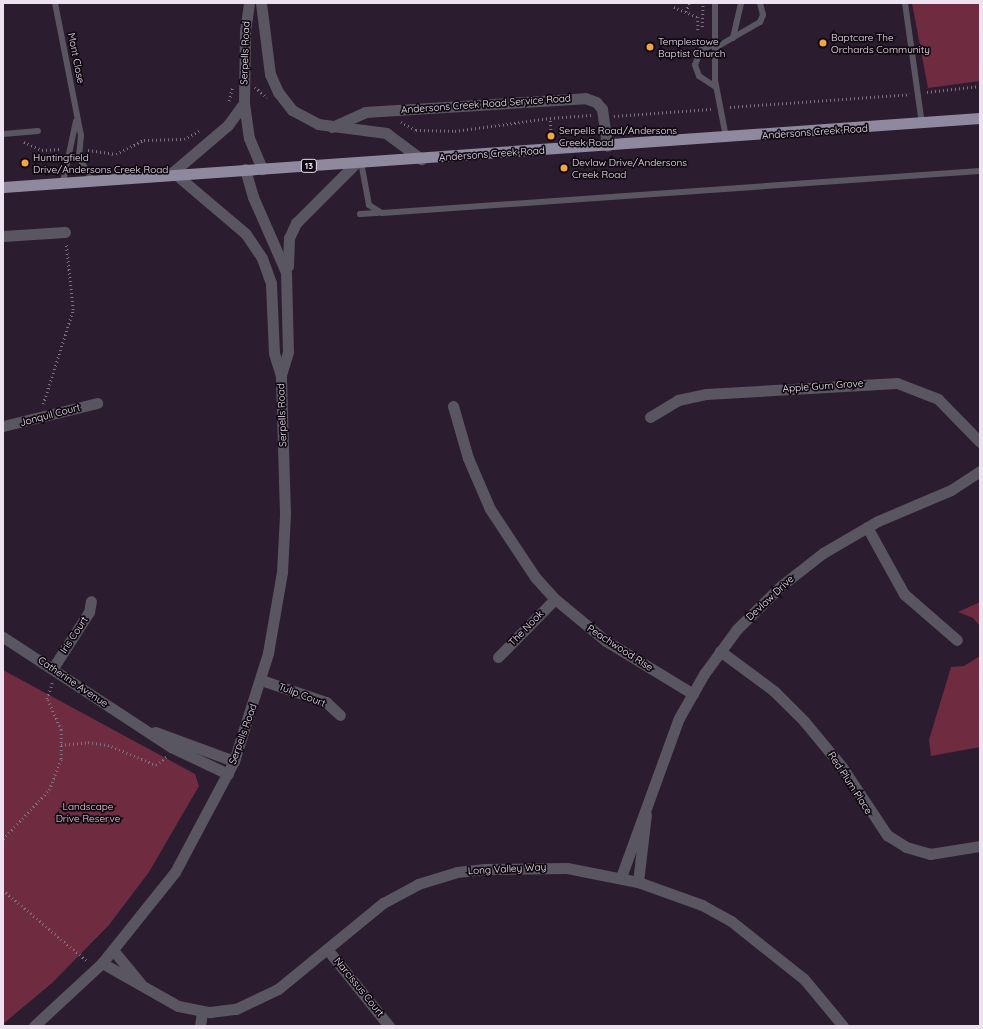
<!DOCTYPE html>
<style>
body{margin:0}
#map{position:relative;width:983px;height:1029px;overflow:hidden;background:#2b1c2f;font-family:Quicksand,sans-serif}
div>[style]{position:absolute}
.green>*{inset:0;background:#6f2b40}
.path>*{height:2.5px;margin-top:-1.25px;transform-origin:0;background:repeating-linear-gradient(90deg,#7e7181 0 1px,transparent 0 4px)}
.service>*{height:6px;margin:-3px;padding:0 3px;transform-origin:3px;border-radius:3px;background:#595661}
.minor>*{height:11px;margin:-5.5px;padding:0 5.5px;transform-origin:5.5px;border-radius:5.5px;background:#595661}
.primary>*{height:11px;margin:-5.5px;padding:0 5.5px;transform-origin:5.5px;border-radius:5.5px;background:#8f89a0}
.dots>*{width:11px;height:11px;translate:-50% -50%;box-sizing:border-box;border:2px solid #100912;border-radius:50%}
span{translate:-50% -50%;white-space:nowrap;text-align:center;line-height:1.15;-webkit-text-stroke:3.5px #100912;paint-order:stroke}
.shield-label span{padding:1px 3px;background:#100912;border:1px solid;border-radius:3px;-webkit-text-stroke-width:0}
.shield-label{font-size:9px;color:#ede3f0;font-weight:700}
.poi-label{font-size:10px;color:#ede3f0}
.left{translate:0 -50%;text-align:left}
.street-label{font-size:10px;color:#ede3f0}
.park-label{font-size:10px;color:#f7c5d0}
.frame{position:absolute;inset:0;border:4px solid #ede3f0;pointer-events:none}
</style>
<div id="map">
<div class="green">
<i style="clip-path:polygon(912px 3px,980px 3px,980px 81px,928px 88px)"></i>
<i style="clip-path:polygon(980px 602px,980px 626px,973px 618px,958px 612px)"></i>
<i style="clip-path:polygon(980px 656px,980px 747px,931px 756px,929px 740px,951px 667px,964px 666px)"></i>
<i style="clip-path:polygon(3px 670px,195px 774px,199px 786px,149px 872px,109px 925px,52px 983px,3px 1024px)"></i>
</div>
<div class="path">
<i style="left:674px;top:7px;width:26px;rotate:23deg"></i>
<i style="left:698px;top:17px;width:14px;rotate:90deg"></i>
<i style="left:686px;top:12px;width:9px;rotate:-72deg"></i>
<i style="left:702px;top:27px;width:24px;rotate:-88deg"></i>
<i style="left:255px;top:87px;width:16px;rotate:40deg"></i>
<i style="left:927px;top:92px;width:53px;rotate:-6.5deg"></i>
<i style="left:229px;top:101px;width:13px;rotate:-77deg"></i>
<i style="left:730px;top:107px;width:180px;rotate:-4.1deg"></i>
<i style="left:614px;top:116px;width:97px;rotate:-4.1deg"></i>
<i style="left:401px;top:122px;width:17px;rotate:28deg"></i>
<i style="left:416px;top:130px;width:39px;rotate:1deg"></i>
<i style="left:455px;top:131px;width:96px;rotate:-7.8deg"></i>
<i style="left:551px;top:138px;width:20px;rotate:-93deg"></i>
<i style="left:550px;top:118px;width:41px;rotate:-4.2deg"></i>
<i style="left:24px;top:142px;width:20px;rotate:24deg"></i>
<i style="left:42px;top:150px;width:19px;rotate:-3deg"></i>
<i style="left:88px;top:150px;width:28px;rotate:8deg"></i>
<i style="left:116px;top:154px;width:31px;rotate:-27deg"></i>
<i style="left:144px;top:140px;width:40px;rotate:-1.4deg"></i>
<i style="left:184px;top:139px;width:17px;rotate:-28deg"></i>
<i style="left:43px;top:404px;width:99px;rotate:-72.3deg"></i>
<i style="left:73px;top:310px;width:67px;rotate:-96deg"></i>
<i style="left:61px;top:745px;width:27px;rotate:-6deg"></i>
<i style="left:88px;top:742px;width:20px;rotate:9deg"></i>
<i style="left:108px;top:745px;width:52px;rotate:22.6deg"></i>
<i style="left:156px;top:765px;width:13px;rotate:-39deg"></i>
<i style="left:3px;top:839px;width:67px;rotate:-46.8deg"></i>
<i style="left:49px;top:790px;width:33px;rotate:-69deg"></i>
<i style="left:61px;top:759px;width:29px;rotate:-90deg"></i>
<i style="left:61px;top:730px;width:34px;rotate:-114deg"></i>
<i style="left:47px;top:699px;width:17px;rotate:-73deg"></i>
<i style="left:3px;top:890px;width:110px;rotate:40.2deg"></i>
</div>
<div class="service">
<i style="left:55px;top:3px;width:135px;rotate:78.9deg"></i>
<i style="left:81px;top:135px;width:23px;rotate:95deg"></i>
<i style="left:79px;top:158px;width:26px;rotate:58deg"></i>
<i style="left:715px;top:3px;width:77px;rotate:90deg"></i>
<i style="left:715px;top:80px;width:58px;rotate:79.1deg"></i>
<i style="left:905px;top:3px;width:122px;rotate:82deg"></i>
<i style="left:733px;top:38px;width:36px;rotate:-77deg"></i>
<i style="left:715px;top:44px;width:15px;rotate:157deg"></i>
<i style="left:701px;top:50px;width:16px;rotate:112deg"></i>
<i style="left:695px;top:65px;width:12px;rotate:70deg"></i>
<i style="left:699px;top:76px;width:20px;rotate:33deg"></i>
<i style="left:715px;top:48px;width:52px;rotate:-30deg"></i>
<i style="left:760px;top:22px;width:8px;rotate:-67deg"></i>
<i style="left:763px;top:15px;width:12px;rotate:-104deg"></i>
<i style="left:3px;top:134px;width:35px;rotate:-5deg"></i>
<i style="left:361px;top:162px;width:44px;rotate:79.5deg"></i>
<i style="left:369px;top:205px;width:15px;rotate:32deg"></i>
<i style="left:382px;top:213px;width:599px;rotate:-4.02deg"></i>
<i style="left:63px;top:182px;width:62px;rotate:-78deg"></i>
<i style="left:360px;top:214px;width:17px;rotate:-3deg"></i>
</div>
<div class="minor">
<i style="left:249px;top:3px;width:29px;rotate:98deg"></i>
<i style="left:245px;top:32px;width:71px;rotate:90.8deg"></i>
<i style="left:244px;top:103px;width:35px;rotate:82deg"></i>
<i style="left:249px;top:138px;width:34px;rotate:67deg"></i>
<i style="left:261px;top:3px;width:72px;rotate:82.8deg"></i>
<i style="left:270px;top:74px;width:20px;rotate:66deg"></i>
<i style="left:278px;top:92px;width:23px;rotate:52deg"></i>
<i style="left:292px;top:110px;width:30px;rotate:28deg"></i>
<i style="left:318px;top:124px;width:69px;rotate:7.5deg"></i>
<i style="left:386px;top:133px;width:44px;rotate:36.6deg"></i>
<i style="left:332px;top:127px;width:36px;rotate:-24deg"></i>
<i style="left:365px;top:112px;width:220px;rotate:-3.6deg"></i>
<i style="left:585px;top:98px;width:12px;rotate:20deg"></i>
<i style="left:596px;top:102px;width:9px;rotate:49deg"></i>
<i style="left:602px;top:109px;width:37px;rotate:82deg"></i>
<i style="left:245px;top:169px;width:29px;rotate:74deg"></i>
<i style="left:253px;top:197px;width:82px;rotate:66.3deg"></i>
<i style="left:286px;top:272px;width:80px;rotate:88.6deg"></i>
<i style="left:288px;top:352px;width:24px;rotate:107deg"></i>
<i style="left:3px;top:236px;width:62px;rotate:-3.7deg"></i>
<i style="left:288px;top:266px;width:28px;rotate:-88deg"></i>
<i style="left:289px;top:238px;width:17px;rotate:-65deg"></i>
<i style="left:296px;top:223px;width:86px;rotate:-45deg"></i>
<i style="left:453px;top:406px;width:54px;rotate:73.9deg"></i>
<i style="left:468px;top:458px;width:56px;rotate:66.7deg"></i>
<i style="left:490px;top:509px;width:82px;rotate:56.5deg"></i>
<i style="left:535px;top:577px;width:30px;rotate:48deg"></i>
<i style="left:555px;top:599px;width:66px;rotate:39.5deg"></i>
<i style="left:606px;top:641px;width:102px;rotate:31.3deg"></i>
<i style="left:650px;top:417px;width:33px;rotate:-31deg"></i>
<i style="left:678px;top:400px;width:29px;rotate:-12deg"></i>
<i style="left:706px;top:394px;width:191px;rotate:-3.3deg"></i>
<i style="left:897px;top:383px;width:44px;rotate:21.3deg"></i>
<i style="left:938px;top:399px;width:60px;rotate:45.7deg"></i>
<i style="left:3px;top:426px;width:97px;rotate:-13.7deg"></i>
<i style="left:867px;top:527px;width:77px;rotate:61.1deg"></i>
<i style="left:904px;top:594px;width:70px;rotate:41deg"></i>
<i style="left:3px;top:637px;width:201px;rotate:33.2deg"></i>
<i style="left:171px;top:747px;width:63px;rotate:25.3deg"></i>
<i style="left:720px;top:651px;width:67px;rotate:36.5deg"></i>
<i style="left:774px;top:691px;width:42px;rotate:45deg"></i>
<i style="left:804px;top:721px;width:60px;rotate:50.4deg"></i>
<i style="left:842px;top:767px;width:82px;rotate:56.5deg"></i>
<i style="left:887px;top:835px;width:22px;rotate:32deg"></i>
<i style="left:906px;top:847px;width:25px;rotate:16deg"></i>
<i style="left:930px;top:854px;width:51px;rotate:-9.1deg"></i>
<i style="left:498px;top:657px;width:81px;rotate:-45.5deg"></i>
<i style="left:53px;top:668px;width:67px;rotate:-57.3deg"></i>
<i style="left:89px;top:612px;width:11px;rotate:-80deg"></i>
<i style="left:261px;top:680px;width:69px;rotate:18.7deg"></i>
<i style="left:326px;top:702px;width:19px;rotate:43deg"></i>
<i style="left:155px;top:732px;width:84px;rotate:20.2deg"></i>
<i style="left:621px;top:877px;width:169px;rotate:-70deg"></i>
<i style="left:679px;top:718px;width:51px;rotate:-60.4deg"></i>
<i style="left:704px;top:674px;width:56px;rotate:-53.7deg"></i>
<i style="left:737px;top:629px;width:63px;rotate:-44.4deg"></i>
<i style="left:782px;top:585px;width:52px;rotate:-38deg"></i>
<i style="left:823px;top:553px;width:64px;rotate:-30.2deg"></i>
<i style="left:878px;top:521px;width:79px;rotate:-23deg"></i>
<i style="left:951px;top:490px;width:35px;rotate:-33deg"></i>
<i style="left:638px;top:882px;width:68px;rotate:-83.3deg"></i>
<i style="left:327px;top:949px;width:99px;rotate:51.2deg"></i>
<i style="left:113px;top:950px;width:44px;rotate:50.5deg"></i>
<i style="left:102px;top:963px;width:87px;rotate:29.5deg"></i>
<i style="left:178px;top:1006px;width:33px;rotate:11deg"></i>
<i style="left:210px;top:1012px;width:26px;rotate:-7deg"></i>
<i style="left:236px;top:1009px;width:47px;rotate:-25.5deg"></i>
<i style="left:278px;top:989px;width:136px;rotate:-39.3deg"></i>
<i style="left:383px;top:903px;width:40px;rotate:-28deg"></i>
<i style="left:418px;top:884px;width:41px;rotate:-17.1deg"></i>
<i style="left:457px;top:872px;width:28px;rotate:-6deg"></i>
<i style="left:485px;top:869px;width:82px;rotate:-0.7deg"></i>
<i style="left:567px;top:868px;width:72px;rotate:11.2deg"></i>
<i style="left:638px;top:882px;width:68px;rotate:19.8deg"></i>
<i style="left:702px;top:905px;width:33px;rotate:29deg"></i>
<i style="left:731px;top:921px;width:93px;rotate:38.5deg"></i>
<i style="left:804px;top:979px;width:61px;rotate:50.3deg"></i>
<i style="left:34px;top:1026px;width:93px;rotate:-42.8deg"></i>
<i style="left:102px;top:963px;width:117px;rotate:-51.3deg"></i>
<i style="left:175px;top:872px;width:126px;rotate:-62deg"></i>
<i style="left:234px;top:761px;width:113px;rotate:-72.5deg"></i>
<i style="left:268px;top:653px;width:82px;rotate:-80.2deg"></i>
<i style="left:282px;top:572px;width:58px;rotate:-87deg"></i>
<i style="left:285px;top:514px;width:138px;rotate:-91.7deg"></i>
<i style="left:281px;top:376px;width:24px;rotate:-107deg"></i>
<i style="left:274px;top:353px;width:70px;rotate:-92.5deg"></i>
<i style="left:271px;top:283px;width:27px;rotate:-110deg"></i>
<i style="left:262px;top:258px;width:29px;rotate:-124deg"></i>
<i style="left:246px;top:234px;width:96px;rotate:-139.7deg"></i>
<i style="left:173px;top:172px;width:72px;rotate:-40.5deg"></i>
<i style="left:228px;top:125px;width:27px;rotate:-54deg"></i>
<i style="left:200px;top:1026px;width:14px;rotate:-82deg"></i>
</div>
<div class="primary">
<i style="left:3px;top:187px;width:979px;rotate:-4.04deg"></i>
</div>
<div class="dots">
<i style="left:823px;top:43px;background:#f2a541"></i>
<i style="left:650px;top:47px;background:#f2a541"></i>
<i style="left:551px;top:136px;background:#f2a541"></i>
<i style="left:25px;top:163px;background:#f2a541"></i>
<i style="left:564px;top:168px;background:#f2a541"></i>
</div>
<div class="shield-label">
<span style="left:309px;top:166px">13</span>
</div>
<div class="poi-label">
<span class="left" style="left:831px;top:43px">Baptcare The<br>Orchards Community</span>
<span class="left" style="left:658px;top:47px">Templestowe<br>Baptist Church</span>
<span class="left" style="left:559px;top:136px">Serpells Road/Andersons<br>Creek Road</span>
<span class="left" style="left:33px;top:163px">Huntingfield<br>Drive/Andersons Creek Road</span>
<span class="left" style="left:572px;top:168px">Devlaw Drive/Andersons<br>Creek Road</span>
</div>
<div class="street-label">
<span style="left:245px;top:53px;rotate:-88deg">Serpells Road</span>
<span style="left:76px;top:58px;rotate:79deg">Mont Close</span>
<span style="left:486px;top:104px;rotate:-4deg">Andersons Creek Road Service Road</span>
<span style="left:815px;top:132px;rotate:-4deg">Andersons Creek Road</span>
<span style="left:492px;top:154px;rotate:-4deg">Andersons Creek Road</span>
<span style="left:823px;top:386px;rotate:-4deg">Apple Gum Grove</span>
<span style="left:50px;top:415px;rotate:-15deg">Jonquil Court</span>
<span style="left:282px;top:415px;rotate:-92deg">Serpells Road</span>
<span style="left:770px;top:598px;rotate:-43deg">Devlaw Drive</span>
<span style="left:526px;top:628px;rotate:-46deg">The Nook</span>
<span style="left:74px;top:635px;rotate:-57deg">Iris Court</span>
<span style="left:620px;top:648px;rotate:33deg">Peachwood Rise</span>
<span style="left:73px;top:682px;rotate:34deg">Catherine Avenue</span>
<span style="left:302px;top:695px;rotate:21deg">Tulip Court</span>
<span style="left:243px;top:734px;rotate:-70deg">Serpells Road</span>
<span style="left:850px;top:783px;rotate:57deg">Red Plum Place</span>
<span style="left:507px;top:869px;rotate:-3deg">Long Valley Way</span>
<span style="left:359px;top:987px;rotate:51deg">Narcissus Court</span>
</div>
<div class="park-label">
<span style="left:88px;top:812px">Landscape<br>Drive Reserve</span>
</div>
<div class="frame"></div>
</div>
